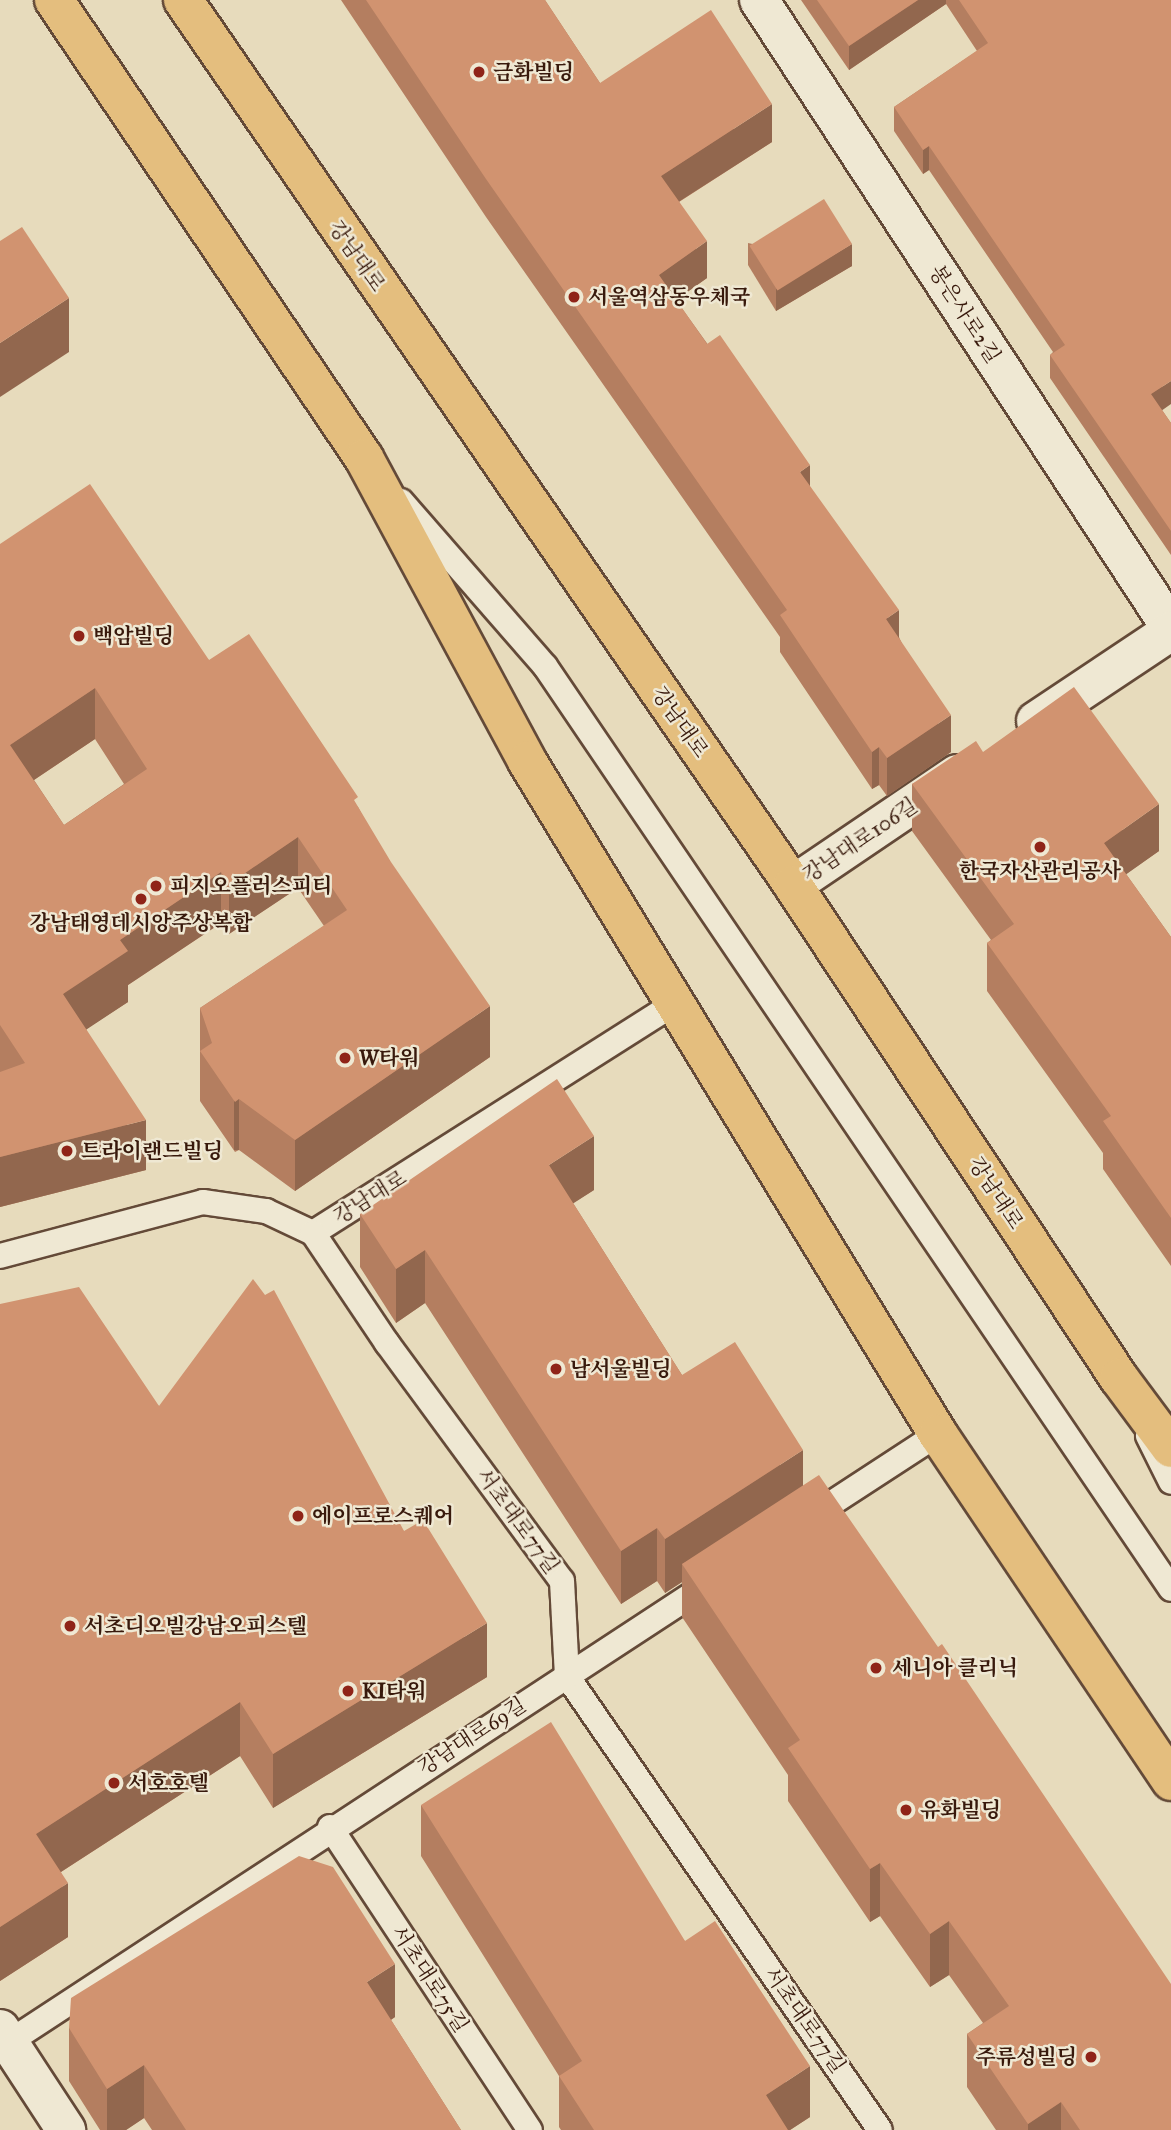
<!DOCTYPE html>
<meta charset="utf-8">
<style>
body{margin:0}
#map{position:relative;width:1171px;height:2130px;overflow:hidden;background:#e7dbbc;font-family:"IM FELL Great Primer","Noto Serif KR",serif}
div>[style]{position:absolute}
.roads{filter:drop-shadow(2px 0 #644a38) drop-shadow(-2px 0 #644a38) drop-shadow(0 2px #644a38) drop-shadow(0 -2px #644a38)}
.lane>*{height:24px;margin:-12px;padding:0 12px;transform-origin:12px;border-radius:12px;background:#efe8d3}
.street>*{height:38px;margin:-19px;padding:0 19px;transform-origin:19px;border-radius:19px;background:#efe8d3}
.primary>*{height:38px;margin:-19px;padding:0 19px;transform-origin:19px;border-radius:19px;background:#e4be7e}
.wall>*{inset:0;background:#b47e60}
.shaded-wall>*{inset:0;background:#92674e;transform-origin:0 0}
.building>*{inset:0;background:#d19370;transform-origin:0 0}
.dots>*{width:19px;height:19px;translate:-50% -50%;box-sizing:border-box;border:4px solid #efe8d3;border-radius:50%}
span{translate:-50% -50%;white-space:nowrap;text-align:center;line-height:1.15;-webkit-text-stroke:5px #efe8d3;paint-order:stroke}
.poi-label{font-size:21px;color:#38190c;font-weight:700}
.left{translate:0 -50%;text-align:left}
.right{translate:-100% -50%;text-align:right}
.street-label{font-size:21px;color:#38190c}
</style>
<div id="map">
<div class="roads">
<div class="lane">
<i style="left:401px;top:501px;width:219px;rotate:48.9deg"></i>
<i style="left:545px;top:666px;width:1115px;rotate:55.85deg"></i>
<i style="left:313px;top:1233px;width:430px;rotate:-32.4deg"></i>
<i style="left:0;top:1256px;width:210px;rotate:-14.9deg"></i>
<i style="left:203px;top:1202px;width:64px;rotate:8.1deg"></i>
<i style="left:266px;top:1211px;width:52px;rotate:25.1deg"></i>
<i style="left:313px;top:1233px;width:133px;rotate:56.1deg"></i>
<i style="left:387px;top:1343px;width:295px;rotate:53.7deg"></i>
<i style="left:562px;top:1581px;width:95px;rotate:87deg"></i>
<i style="left:567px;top:1676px;width:551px;rotate:55.42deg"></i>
<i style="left:1148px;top:1436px;width:51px;rotate:63.4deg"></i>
<i style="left:809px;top:1518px;width:154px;rotate:-33.1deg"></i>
<i style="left:330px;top:1827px;width:363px;rotate:56.6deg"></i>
<i style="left:9px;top:2042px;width:836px;rotate:-33.23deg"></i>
</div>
<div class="street">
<i style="left:759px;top:0;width:751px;rotate:56.73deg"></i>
<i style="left:1036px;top:721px;width:162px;rotate:-33.7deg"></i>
<i style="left:793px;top:885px;width:198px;rotate:-34.1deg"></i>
<i style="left:0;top:2029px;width:121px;rotate:56.8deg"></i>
</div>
<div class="primary">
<i style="left:54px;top:0;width:553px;rotate:55.91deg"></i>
<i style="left:364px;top:458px;width:344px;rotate:61.7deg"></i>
<i style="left:527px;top:761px;width:789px;rotate:58.59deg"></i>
<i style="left:938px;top:1434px;width:418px;rotate:56.1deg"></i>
<i style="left:183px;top:0;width:1075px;rotate:55.42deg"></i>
<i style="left:793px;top:885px;width:591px;rotate:56.53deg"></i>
<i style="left:1119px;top:1378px;width:87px;rotate:53.4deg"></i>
</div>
</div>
<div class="wall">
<i style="clip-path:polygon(341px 0,545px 0,600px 83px,772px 142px,679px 202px,707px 278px,676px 300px,810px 487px,899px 637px,951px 752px,887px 796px,879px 785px,872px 789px,780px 652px,780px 637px,486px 217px)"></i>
<i style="clip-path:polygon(801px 0,1171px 0,1162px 410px,1171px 423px,1171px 555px,1050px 378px,1050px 355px,1053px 352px,929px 170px,923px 174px,894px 131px,894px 107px,977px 51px,946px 4px,849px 70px)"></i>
<i style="clip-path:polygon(748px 243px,852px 266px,776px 311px,748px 265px)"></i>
<i style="clip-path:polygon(evenodd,0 544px,209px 660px,358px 807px,490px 1057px,295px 1191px,239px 1150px,235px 1152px,200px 1101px,200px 1008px,324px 926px,298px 888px,229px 934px,221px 923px,128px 985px,128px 1002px,86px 1029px,146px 1170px,0 1207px,0 544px,95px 739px,124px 784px,64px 825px,34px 780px,95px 739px)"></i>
<i style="clip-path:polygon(983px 752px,1159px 851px,1126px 874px,1171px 937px,1171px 1266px,1103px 1169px,1103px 1153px,987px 991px,987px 943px,991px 940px,912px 831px,912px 784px)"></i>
<i style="clip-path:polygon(594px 1190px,573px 1203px,682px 1375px,803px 1486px,1171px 2130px,996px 2130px,967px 2087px,967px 2034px,983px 2023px,949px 1975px,930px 1987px,880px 1916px,870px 1922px,788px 1801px,788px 1775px,682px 1617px,682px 1582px,665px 1593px,657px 1581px,621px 1604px,425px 1303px,396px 1323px,360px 1267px,360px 1214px)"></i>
<i style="clip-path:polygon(0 1304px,159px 1406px,404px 1531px,487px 1677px,273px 1808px,240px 1756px,61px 1872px,68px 1937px,0 1981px)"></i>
<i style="clip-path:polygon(421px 1805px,685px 1941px,810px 2117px,790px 2130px,561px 2130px,559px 2127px,559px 2076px,421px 1856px)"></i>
<i style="clip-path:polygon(395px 2017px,391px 2020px,461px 2130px,152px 2130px,144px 2118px,126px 2130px,100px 2130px,69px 2081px,69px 2028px)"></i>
</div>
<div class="shaded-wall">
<i style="clip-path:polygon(918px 0,946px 0,946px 4px,849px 70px,849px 46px)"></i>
<i style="clip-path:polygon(772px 104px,772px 142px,661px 213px,661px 176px)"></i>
<i style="clip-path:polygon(929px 146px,929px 170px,923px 174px,923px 150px)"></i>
<i style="clip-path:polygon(707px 241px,707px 278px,659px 312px,659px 275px)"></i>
<i style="clip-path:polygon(852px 244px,852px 266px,776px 311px,776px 289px)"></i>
<i style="clip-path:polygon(69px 298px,69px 352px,0 397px,0 343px)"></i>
<i style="clip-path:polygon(1171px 381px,1171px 404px,1151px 418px,1151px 394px)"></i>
<i style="clip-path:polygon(810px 465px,810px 502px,800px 472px)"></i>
<i style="clip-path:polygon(899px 610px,899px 648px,886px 619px)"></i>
<i style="clip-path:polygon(95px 688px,95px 739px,10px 796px,10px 745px)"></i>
<i style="clip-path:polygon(951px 715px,951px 752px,887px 796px,887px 758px)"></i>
<i style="clip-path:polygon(879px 747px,879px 785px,872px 789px,872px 752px)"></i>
<i style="clip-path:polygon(1159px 804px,1159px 851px,1104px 890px,1104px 843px)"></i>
<i style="clip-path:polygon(298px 837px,298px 888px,229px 934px,229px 884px)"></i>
<i style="clip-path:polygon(221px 872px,221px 923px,128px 985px,128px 1002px,63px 1045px,63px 994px,120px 940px)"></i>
<i style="clip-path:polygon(490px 1006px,490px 1057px,295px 1191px,295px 1140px)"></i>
<i style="left:239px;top:1099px;width:51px;height:5px;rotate:90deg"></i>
<i style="clip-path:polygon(146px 1120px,146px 1170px,0 1207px,0 1157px)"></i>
<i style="clip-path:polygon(594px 1136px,594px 1190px,549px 1219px,549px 1165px)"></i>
<i style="clip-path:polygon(425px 1250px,425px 1303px,396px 1323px,396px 1269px)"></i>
<i style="clip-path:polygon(803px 1450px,803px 1503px,682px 1564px,682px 1582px,665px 1593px,665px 1539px)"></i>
<i style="clip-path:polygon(657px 1528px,657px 1581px,621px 1604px,621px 1551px)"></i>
<i style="clip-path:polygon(487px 1623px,487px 1677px,273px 1808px,273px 1754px)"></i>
<i style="clip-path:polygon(240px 1702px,240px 1756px,36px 1888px,36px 1834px)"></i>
<i style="clip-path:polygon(880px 1863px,880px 1916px,870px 1922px,870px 1869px)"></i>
<i style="clip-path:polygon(68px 1883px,68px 1937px,0 1981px,0 1927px)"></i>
<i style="clip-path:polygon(949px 1921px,949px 1975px,930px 1987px,930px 1934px)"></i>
<i style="clip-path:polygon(395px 1964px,395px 2017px,367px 2035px,367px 1982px)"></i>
<i style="clip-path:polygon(144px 2065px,144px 2118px,126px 2130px,107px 2130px,107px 2089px)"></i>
<i style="clip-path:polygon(810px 2066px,810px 2117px,790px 2130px,766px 2130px,766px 2095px)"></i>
<i style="clip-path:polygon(1061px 2102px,1061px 2130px,1028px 2130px,1028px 2124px)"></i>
</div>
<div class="building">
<i style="clip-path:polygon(366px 0,545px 0,600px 83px,711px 10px,772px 104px,661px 176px,707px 241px,659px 275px,707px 344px,720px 335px,810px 465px,800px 472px,899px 610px,886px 619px,951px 715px,887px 758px,879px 747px,872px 752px,780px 615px,787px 610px,486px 179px)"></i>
<i style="clip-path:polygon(817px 0,918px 0,849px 46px)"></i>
<i style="clip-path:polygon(959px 0,1171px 0,1171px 381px,1151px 394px,1171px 423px,1171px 531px,1050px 355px,1065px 345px,929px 146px,923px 150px,894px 107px,988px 43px)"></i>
<i style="left:824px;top:199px;width:53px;height:88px;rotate:58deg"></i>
<i style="clip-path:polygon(22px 227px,69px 298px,0 343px,0 241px)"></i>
<i style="clip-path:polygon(evenodd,90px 484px,209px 660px,249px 634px,358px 797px,354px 800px,391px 862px,490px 1006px,295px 1140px,239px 1099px,235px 1102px,200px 1051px,212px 1043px,200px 1008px,347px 910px,298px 837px,229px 884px,221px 872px,120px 940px,128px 951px,63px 994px,146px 1120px,0 1157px,0 1072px,25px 1063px,0 1025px,0 544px,90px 484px,95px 688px,147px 769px,64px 825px,10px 745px,95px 688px)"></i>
<i style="clip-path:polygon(1074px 687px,1159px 804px,1104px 843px,1171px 937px,1171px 1218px,1103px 1121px,1111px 1116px,987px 943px,1014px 924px,912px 784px,976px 741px,983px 752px)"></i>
<i style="clip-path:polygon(557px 1079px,594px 1136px,549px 1165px,682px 1375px,735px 1342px,803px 1450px,665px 1539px,657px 1528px,621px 1551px,425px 1250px,396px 1269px,360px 1214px)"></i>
<i style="clip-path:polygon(253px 1279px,265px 1295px,274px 1290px,404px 1531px,423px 1520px,487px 1623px,273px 1754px,240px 1702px,36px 1834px,68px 1883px,0 1927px,0 1304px,79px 1287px,159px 1406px)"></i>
<i style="clip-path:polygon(819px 1475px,938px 1647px,942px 1644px,1171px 1984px,1171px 2130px,1080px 2130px,1061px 2102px,1028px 2124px,967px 2034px,1009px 2006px,949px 1921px,930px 1934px,880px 1863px,870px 1869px,788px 1748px,800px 1740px,682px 1564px)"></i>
<i style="clip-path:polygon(551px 1722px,685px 1941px,715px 1921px,810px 2066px,766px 2095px,788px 2130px,594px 2130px,559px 2076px,582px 2061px,421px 1805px)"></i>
<i style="clip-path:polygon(299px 1856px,333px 1867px,395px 1964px,367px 1982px,461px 2130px,186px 2130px,144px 2065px,107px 2089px,69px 2028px,71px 1998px)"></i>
</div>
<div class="dots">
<i style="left:479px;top:72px;background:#8f2418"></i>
<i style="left:574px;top:297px;background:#8f2418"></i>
<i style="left:79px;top:636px;background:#8f2418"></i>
<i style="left:1040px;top:847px;background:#8f2418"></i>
<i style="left:156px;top:886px;background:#8f2418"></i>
<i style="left:141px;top:899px;background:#8f2418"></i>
<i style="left:345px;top:1058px;background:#8f2418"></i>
<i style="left:67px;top:1151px;background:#8f2418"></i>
<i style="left:556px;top:1369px;background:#8f2418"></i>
<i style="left:298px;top:1516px;background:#8f2418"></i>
<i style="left:70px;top:1626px;background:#8f2418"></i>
<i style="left:876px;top:1668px;background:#8f2418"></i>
<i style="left:348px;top:1691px;background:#8f2418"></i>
<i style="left:114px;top:1783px;background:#8f2418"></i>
<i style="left:906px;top:1810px;background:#8f2418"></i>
<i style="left:1091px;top:2057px;background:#8f2418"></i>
</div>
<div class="poi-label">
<span class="left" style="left:493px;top:72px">금화빌딩</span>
<span class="left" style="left:588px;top:297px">서울역삼동우체국</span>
<span class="left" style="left:93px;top:636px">백암빌딩</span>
<span style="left:1040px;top:871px">한국자산관리공사</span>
<span class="left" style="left:170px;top:886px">피지오플러스피티</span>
<span style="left:141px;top:923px">강남태영데시앙주상복합</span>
<span class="left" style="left:359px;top:1058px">W타워</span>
<span class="left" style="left:81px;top:1151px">트라이랜드빌딩</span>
<span class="left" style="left:570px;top:1369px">남서울빌딩</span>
<span class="left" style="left:312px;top:1516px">에이프로스퀘어</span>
<span class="left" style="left:84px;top:1626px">서초디오빌강남오피스텔</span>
<span class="left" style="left:892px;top:1668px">세니아 클리닉</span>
<span class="left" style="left:362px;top:1691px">KI타워</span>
<span class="left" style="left:128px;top:1783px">서호호텔</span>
<span class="left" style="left:920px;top:1810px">유화빌딩</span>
<span class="right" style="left:1077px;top:2057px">주류성빌딩</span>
</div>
<div class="street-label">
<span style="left:357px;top:256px;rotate:55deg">강남대로</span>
<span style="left:965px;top:314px;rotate:57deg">봉은사로2길</span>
<span style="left:680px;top:722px;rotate:55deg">강남대로</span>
<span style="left:860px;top:840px;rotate:-34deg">강남대로106길</span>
<span style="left:996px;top:1193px;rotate:57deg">강남대로</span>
<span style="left:370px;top:1197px;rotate:-32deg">강남대로</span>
<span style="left:518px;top:1521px;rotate:54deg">서초대로77길</span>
<span style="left:472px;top:1736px;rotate:-33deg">강남대로69길</span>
<span style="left:430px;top:1979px;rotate:57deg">서초대로75길</span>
<span style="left:805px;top:2020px;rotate:55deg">서초대로77길</span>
</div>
</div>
